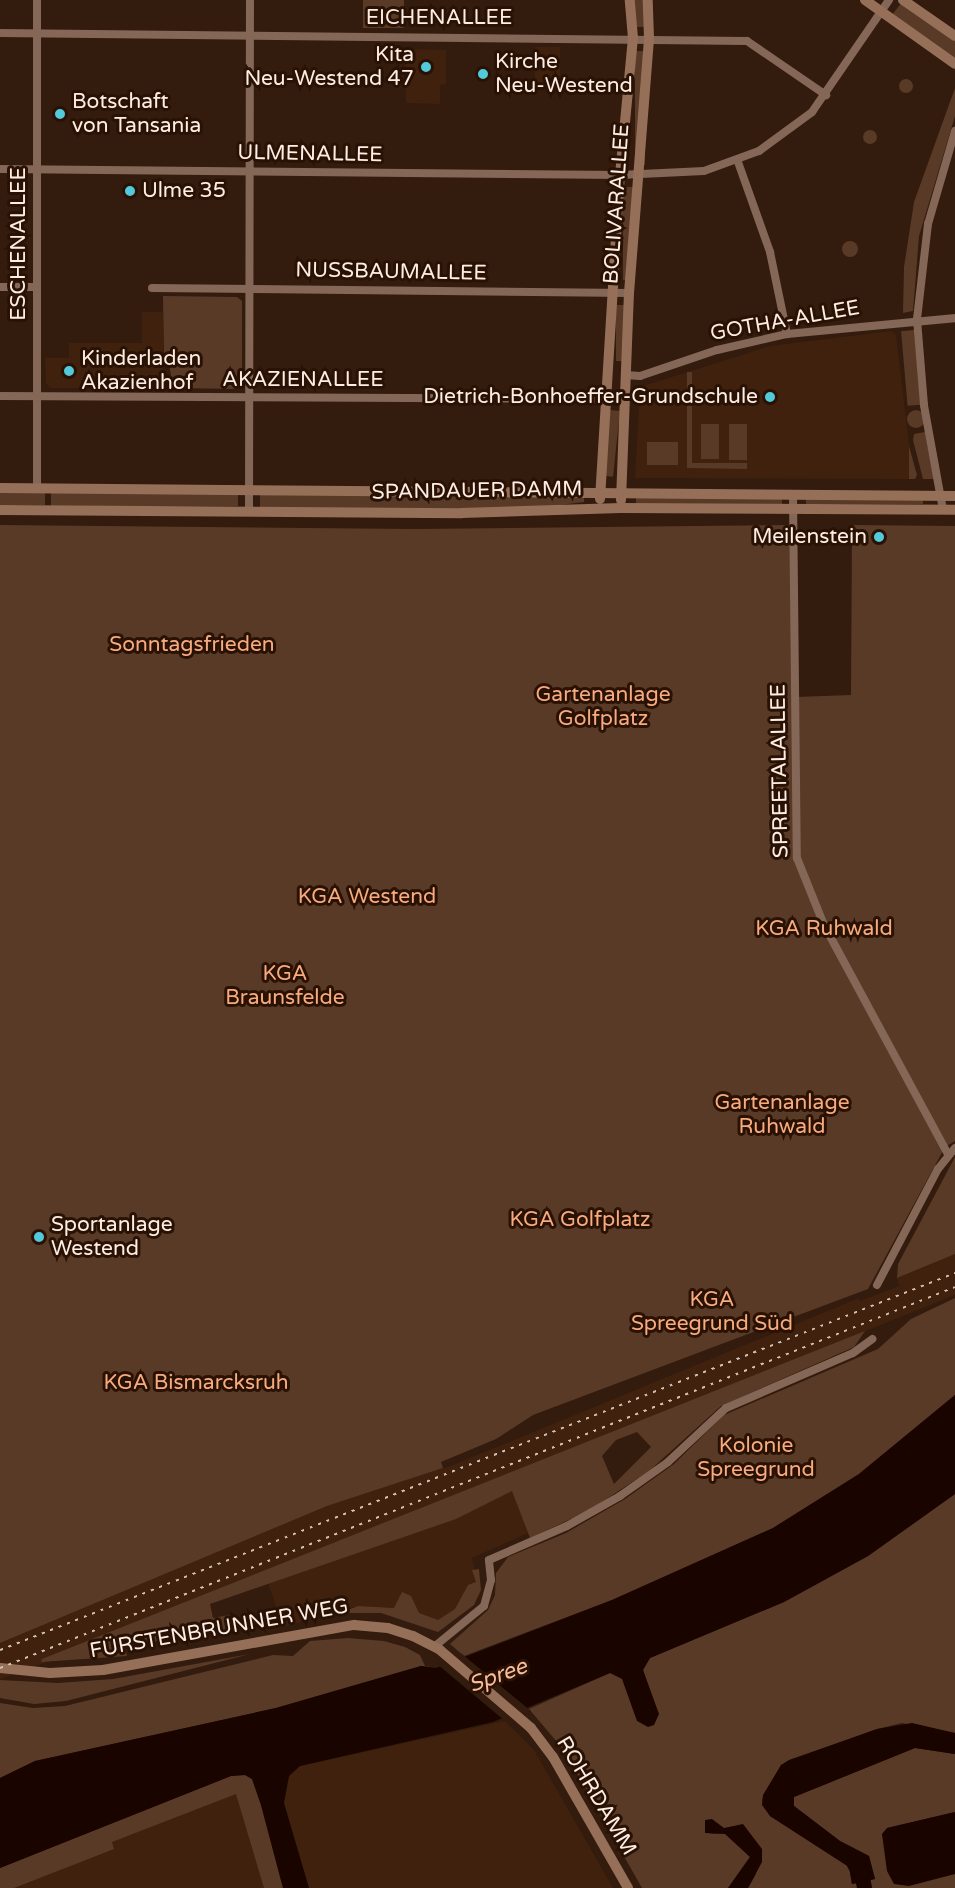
<!DOCTYPE html>
<meta charset="utf-8">
<style>
body{margin:0}
#map{position:relative;width:955px;height:1888px;overflow:hidden;background:#331b0d;font-family:"Varela Round",sans-serif}
div>[style]{position:absolute}
.built>*{inset:0;background:#3f210e;transform-origin:0 0}
.green>*{inset:0;background:#593a27;transform-origin:0 0}
.round{border-radius:50%}
.water>*{inset:0;background:#190400}
.pier>*{inset:0;background:#331b0d}
.river>*{height:15px;margin:-7.5px;padding:0 7.5px;transform-origin:7.5px;border-radius:7.5px;background:#190400}
.street>*{height:8px;margin:-4px;padding:0 4px;transform-origin:4px;border-radius:4px;background:#846757}
.secondary>*{height:10px;margin:-5px;padding:0 5px;transform-origin:5px;border-radius:5px;background:#966f59}
.rail>*{height:2px;margin-top:-1px;transform-origin:0;background:repeating-linear-gradient(90deg,#d3c1b6 0 3px,transparent 0 9px)}
.dots>*{width:16px;height:16px;translate:-50% -50%;box-sizing:border-box;border:3px solid #291204;border-radius:50%}
span{translate:-50% -50%;white-space:nowrap;text-align:center;line-height:1.15;-webkit-text-stroke:6px #291204;paint-order:stroke}
.street-label{font-size:21px;color:#feede4}
.poi-label{font-size:21px;color:#feede4}
.right{translate:-100% -50%;text-align:right}
.left{translate:0 -50%;text-align:left}
.park-label{font-size:21px;color:#f8ab7f}
.water-label{font-size:22px;color:#fabc99;font-style:italic}
</style>
<div id="map">
<div class="built">
<i style="left:535px;top:47px;width:25px;height:40px"></i>
<i style="clip-path:polygon(405px 49px,446px 50px,446px 84px,440px 85px,440px 104px,406px 103px)"></i>
<i style="clip-path:polygon(142px 312px,163px 312px,163px 388px,50px 388px,46px 383px,45px 358px,69px 358px,69px 343px,142px 343px)"></i>
<i style="clip-path:polygon(891px 331px,896px 335px,909px 444px,909px 479px,635px 478px,640px 387px,770px 346px)"></i>
<i style="clip-path:polygon(955px 1254px,955px 1295px,525px 1469px,513px 1491px,528px 1533px,472px 1558px,477px 1581px,466px 1603px,438px 1620px,394px 1608px,358px 1606px,283px 1627px,268px 1583px,0 1679px,0 1643px,327px 1506px,453px 1465px,859px 1298px,860px 1301px,899px 1286px,897px 1278px)"></i>
<i style="clip-path:polygon(505px 1721px,534px 1750px,613px 1888px,0 1888px,0 1868px,231px 1776px,300px 1766px)"></i>
</div>
<div class="green">
<i style="left:363px;top:0;width:41px;height:28px"></i>
<i style="left:633px;top:0;width:11px;height:27px"></i>
<i style="clip-path:polygon(902px 2px,955px 40px,955px 60px,892px 15px)"></i>
<i style="left:635px;top:51px;width:10px;height:114px"></i>
<i class="round" style="left:899px;top:79px;width:14px;height:14px"></i>
<i style="clip-path:polygon(955px 88px,955px 116px,919px 236px,913px 311px,903px 313px,904px 267px,914px 202px)"></i>
<i class="round" style="left:863px;top:130px;width:14px;height:14px"></i>
<i style="left:623px;top:187px;width:10px;height:93px"></i>
<i class="round" style="left:842px;top:241px;width:16px;height:16px"></i>
<i style="clip-path:polygon(163px 296px,237px 297px,242px 301px,242px 384px,237px 389px,173px 388px,168px 357px,164px 357px)"></i>
<i style="left:616px;top:305px;width:11px;height:56px"></i>
<i style="left:914px;top:330px;width:75px;height:13px;rotate:85deg"></i>
<i style="clip-path:polygon(687px 372px,692px 372px,692px 463px,747px 463px,747px 469px,687px 468px)"></i>
<i style="left:610px;top:410px;width:10px;height:66px;rotate:6deg"></i>
<i class="round" style="left:907px;top:410px;width:18px;height:18px"></i>
<i style="left:701px;top:424px;width:18px;height:35px"></i>
<i style="left:729px;top:424px;width:18px;height:36px"></i>
<i style="clip-path:polygon(925px 432px,929px 454px,936px 479px,923px 479px,913px 440px,914px 434px)"></i>
<i style="left:647px;top:442px;width:31px;height:23px"></i>
<i style="clip-path:polygon(909px 446px,917px 475px,915px 479px,909px 479px)"></i>
<i style="left:0;top:492px;width:45px;height:13px"></i>
<i style="left:51px;top:493px;width:187px;height:13px"></i>
<i style="clip-path:polygon(260px 494px,584px 497px,584px 502px,528px 509px,260px 508px)"></i>
<i style="left:636px;top:498px;width:146px;height:6px"></i>
<i style="left:806px;top:499px;width:117px;height:5px"></i>
<i style="clip-path:polygon(0 525px,415px 529px,793px 525px,796px 697px,851px 695px,852px 525px,955px 526px,955px 1141px,945px 1147px,868px 1289px,533px 1415px,496px 1439px,441px 1462px,443px 1468px,327px 1506px,0 1643px)"></i>
<i style="clip-path:polygon(955px 1157px,955px 1254px,897px 1278px,898px 1264px)"></i>
<i style="clip-path:polygon(955px 1298px,955px 1395px,859px 1474px,773px 1528px,612px 1600px,464px 1656px,450px 1644px,488px 1610px,495px 1595px,496px 1573px,508px 1557px,566px 1533px,625px 1499px,674px 1464px,724px 1415px,878px 1349px,911px 1319px)"></i>
<i style="clip-path:polygon(evenodd,865px 1331px,854px 1347px,721px 1406px,649px 1471px,588px 1511px,530px 1538px,512px 1491px,456px 1519px,210px 1604px,213px 1618px,229px 1615px,231px 1630px,125px 1646px,127px 1656px,41px 1662px,42px 1659px,865px 1331px,637px 1432px,651px 1447px,614px 1484px,602px 1456px,616px 1440px,637px 1432px)"></i>
<i style="clip-path:polygon(955px 1494px,955px 1733px,902px 1723px,877px 1729px,781px 1765px,762px 1800px,770px 1816px,849px 1867px,852px 1884px,875px 1879px,869px 1856px,840px 1841px,794px 1806px,794px 1797px,915px 1748px,955px 1754px,955px 1812px,887px 1828px,945px 1875px,955px 1874px,955px 1888px,748px 1888px,756px 1874px,743px 1825px,709px 1834px,725px 1833px,750px 1857px,728px 1888px,642px 1888px,563px 1749px,529px 1709px,610px 1673px,619px 1675px,658px 1714px,643px 1670px,650px 1658px,784px 1602px,868px 1556px)"></i>
<i style="clip-path:polygon(479px 1569px,481px 1590px,474px 1605px,438px 1632px,381px 1613px,340px 1613px,358px 1606px,394px 1608px,402px 1592px,411px 1596px,419px 1613px,438px 1620px,455px 1609px,468px 1585px,476px 1582px,472px 1570px)"></i>
<i style="clip-path:polygon(348px 1638px,384px 1641px,405px 1647px,420px 1655px,425px 1666px,436px 1668px,421px 1666px,276px 1708px,35px 1761px,0 1778px,0 1703px,33px 1708px,65px 1706px,273px 1655px,293px 1656px,310px 1641px)"></i>
<i style="clip-path:polygon(250px 1654px,66px 1701px,34px 1704px,0 1698px,0 1680px,58px 1683px,113px 1679px)"></i>
<i style="clip-path:polygon(245px 1775px,252px 1779px,261px 1805px,283px 1888px,264px 1888px,236px 1794px,112px 1842px,114px 1849px,14px 1888px,0 1888px,0 1868px,231px 1776px)"></i>
</div>
<div class="water">
<i style="clip-path:polygon(955px 1395px,955px 1494px,868px 1556px,784px 1602px,650px 1658px,643px 1670px,659px 1714px,654px 1725px,648px 1727px,637px 1721px,622px 1679px,610px 1673px,493px 1722px,300px 1766px,289px 1776px,284px 1803px,309px 1888px,283px 1888px,261px 1805px,252px 1779px,245px 1775px,231px 1776px,0 1868px,0 1778px,35px 1761px,276px 1708px,421px 1666px,436px 1668px,612px 1600px,773px 1528px,859px 1474px)"></i>
<i style="clip-path:polygon(912px 1723px,955px 1733px,955px 1754px,915px 1748px,794px 1797px,794px 1806px,840px 1841px,869px 1856px,875px 1879px,852px 1884px,849px 1867px,770px 1816px,762px 1805px,763px 1795px,781px 1765px,789px 1760px,877px 1729px)"></i>
<i style="clip-path:polygon(955px 1812px,955px 1874px,909px 1886px,894px 1884px,887px 1871px,882px 1834px,887px 1828px)"></i>
<i style="clip-path:polygon(712px 1819px,724px 1828px,743px 1824px,762px 1849px,762px 1862px,748px 1888px,728px 1888px,750px 1857px,725px 1834px,705px 1833px,705px 1820px)"></i>
</div>
<div class="pier">
<i style="clip-path:polygon(462px 1654px,531px 1711px,505px 1721px,437px 1664px)"></i>
</div>
<div class="river">
<i style="left:854px;top:1864px;width:11px;rotate:49deg"></i>
<i style="left:861px;top:1872px;width:16px;rotate:79deg"></i>
</div>
<div class="street">
<i style="left:0;top:33px;width:747px;rotate:0.61deg"></i>
<i style="left:747px;top:41px;width:96px;rotate:34.4deg"></i>
<i style="left:738px;top:162px;width:96px;rotate:70.4deg"></i>
<i style="left:770px;top:252px;width:84px;rotate:78.3deg"></i>
<i style="left:0;top:169px;width:620px;rotate:0.55deg"></i>
<i style="left:620px;top:175px;width:84px;rotate:-2.7deg"></i>
<i style="left:704px;top:171px;width:59px;rotate:-20deg"></i>
<i style="left:759px;top:151px;width:66px;rotate:-36.3deg"></i>
<i style="left:812px;top:112px;width:136px;rotate:-55.5deg"></i>
<i style="left:0;top:287px;width:37px"></i>
<i style="left:152px;top:288px;width:477px;rotate:0.6deg"></i>
<i style="left:625px;top:375px;width:15px;rotate:4deg"></i>
<i style="left:640px;top:376px;width:81px;rotate:-18.7deg"></i>
<i style="left:717px;top:350px;width:72px;rotate:-12.9deg"></i>
<i style="left:787px;top:334px;width:169px;rotate:-5.4deg"></i>
<i style="left:0;top:396px;width:607px;rotate:0.28deg"></i>
<i style="left:37px;top:488px;width:488px;rotate:-90deg"></i>
<i style="left:793px;top:495px;width:363px;rotate:89.4deg"></i>
<i style="left:797px;top:858px;width:72px;rotate:68.1deg"></i>
<i style="left:824px;top:925px;width:260px;rotate:61.6deg"></i>
<i style="left:943px;top:510px;width:107px;rotate:-100.3deg"></i>
<i style="left:924px;top:405px;width:86px;rotate:-94.7deg"></i>
<i style="left:917px;top:319px;width:96px;rotate:-83.4deg"></i>
<i style="left:928px;top:224px;width:97px;rotate:-73.8deg"></i>
<i style="left:249px;top:512px;width:512px;rotate:-89.89deg"></i>
<i style="left:877px;top:1285px;width:131px;rotate:-62.3deg"></i>
<i style="left:938px;top:1169px;width:27px;rotate:-51deg"></i>
<i style="left:435px;top:1646px;width:63px;rotate:-39.2deg"></i>
<i style="left:484px;top:1606px;width:27px;rotate:-75deg"></i>
<i style="left:491px;top:1580px;width:20px;rotate:-96deg"></i>
<i style="left:489px;top:1560px;width:85px;rotate:-23.6deg"></i>
<i style="left:567px;top:1526px;width:61px;rotate:-29.5deg"></i>
<i style="left:620px;top:1496px;width:59px;rotate:-35.3deg"></i>
<i style="left:668px;top:1462px;width:79px;rotate:-43deg"></i>
<i style="left:726px;top:1408px;width:138px;rotate:-23.4deg"></i>
<i style="left:853px;top:1353px;width:24px;rotate:-36deg"></i>
</div>
<div class="secondary">
<i style="left:865px;top:0;width:110px;rotate:35.4deg"></i>
<i style="left:903px;top:0;width:63px;rotate:34.7deg"></i>
<i style="left:0;top:488px;width:955px;rotate:0.48deg"></i>
<i style="left:600px;top:499px;width:325px;rotate:-86.5deg"></i>
<i style="left:620px;top:175px;width:138px;rotate:-84.6deg"></i>
<i style="left:633px;top:38px;width:38px;rotate:-95deg"></i>
<i style="left:621px;top:500px;width:207px;rotate:-87.8deg"></i>
<i style="left:629px;top:293px;width:256px;rotate:-85.5deg"></i>
<i style="left:649px;top:38px;width:38px;rotate:-92deg"></i>
<i style="left:0;top:510px;width:462px;rotate:0.4deg"></i>
<i style="left:462px;top:513px;width:159px;rotate:-1.8deg"></i>
<i style="left:621px;top:508px;width:334px;rotate:0.3deg"></i>
<i style="left:0;top:1668px;width:50px;rotate:5.7deg"></i>
<i style="left:50px;top:1673px;width:53px;rotate:-3.2deg"></i>
<i style="left:103px;top:1670px;width:255px;rotate:-10.2deg"></i>
<i style="left:354px;top:1625px;width:34px;rotate:5deg"></i>
<i style="left:388px;top:1628px;width:26px;rotate:18deg"></i>
<i style="left:413px;top:1636px;width:30px;rotate:27deg"></i>
<i style="left:440px;top:1650px;width:120px;rotate:40.6deg"></i>
<i style="left:531px;top:1728px;width:36px;rotate:53deg"></i>
<i style="left:553px;top:1757px;width:151px;rotate:60.2deg"></i>
</div>
<div class="rail">
<i style="left:0;top:1650px;width:1027px;rotate:-21.54deg"></i>
<i style="left:0;top:1668px;width:1028px;rotate:-21.75deg"></i>
</div>
<div class="dots">
<i style="left:426px;top:67px;background:#53cadc"></i>
<i style="left:483px;top:74px;background:#53cadc"></i>
<i style="left:60px;top:114px;background:#53cadc"></i>
<i style="left:130px;top:191px;background:#53cadc"></i>
<i style="left:69px;top:371px;background:#53cadc"></i>
<i style="left:770px;top:397px;background:#53cadc"></i>
<i style="left:879px;top:537px;background:#53cadc"></i>
<i style="left:39px;top:1237px;background:#53cadc"></i>
</div>
<div class="street-label">
<span style="left:439px;top:18px">EICHENALLEE</span>
<span style="left:310px;top:154px;rotate:1deg">ULMENALLEE</span>
<span style="left:617px;top:204px;rotate:-86deg">BOLIVARALLEE</span>
<span style="left:19px;top:244px;rotate:-90deg">ESCHENALLEE</span>
<span style="left:391px;top:272px;rotate:1deg">NUSSBAUMALLEE</span>
<span style="left:785px;top:321px;rotate:-10deg">GOTHA-ALLEE</span>
<span style="left:303px;top:380px">AKAZIENALLEE</span>
<span style="left:477px;top:491px;rotate:-1deg">SPANDAUER DAMM</span>
<span style="left:780px;top:771px;rotate:-91deg">SPREETALALLEE</span>
<span style="left:219px;top:1629px;rotate:-10deg">FÜRSTENBRUNNER WEG</span>
<span style="left:596px;top:1796px;rotate:59deg">ROHRDAMM</span>
</div>
<div class="poi-label">
<span class="right" style="left:414px;top:67px">Kita<br>Neu-Westend 47</span>
<span class="left" style="left:495px;top:74px">Kirche<br>Neu-Westend</span>
<span class="left" style="left:72px;top:114px">Botschaft<br>von Tansania</span>
<span class="left" style="left:142px;top:191px">Ulme 35</span>
<span class="left" style="left:81px;top:371px">Kinderladen<br>Akazienhof</span>
<span class="right" style="left:758px;top:397px">Dietrich-Bonhoeffer-Grundschule</span>
<span class="right" style="left:867px;top:537px">Meilenstein</span>
<span class="left" style="left:51px;top:1237px">Sportanlage<br>Westend</span>
</div>
<div class="park-label">
<span style="left:192px;top:645px">Sonntagsfrieden</span>
<span style="left:603px;top:707px">Gartenanlage<br>Golfplatz</span>
<span style="left:367px;top:897px">KGA Westend</span>
<span style="left:824px;top:929px">KGA Ruhwald</span>
<span style="left:285px;top:986px">KGA<br>Braunsfelde</span>
<span style="left:782px;top:1115px">Gartenanlage<br>Ruhwald</span>
<span style="left:580px;top:1220px">KGA Golfplatz</span>
<span style="left:712px;top:1312px">KGA<br>Spreegrund Süd</span>
<span style="left:196px;top:1383px">KGA Bismarcksruh</span>
<span style="left:756px;top:1458px">Kolonie<br>Spreegrund</span>
</div>
<div class="water-label">
<span style="left:498px;top:1676px;rotate:-20deg">Spree</span>
</div>
</div>
